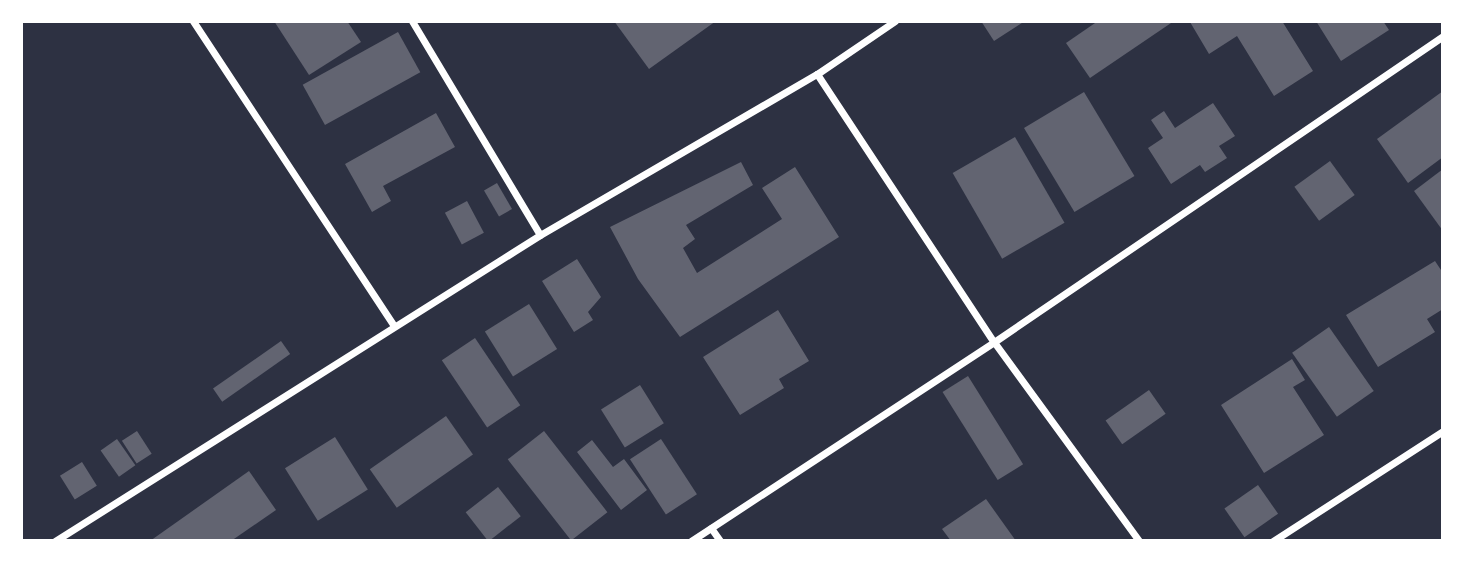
<!DOCTYPE html>
<style>
body{margin:0}
#map{position:relative;width:1464px;height:562px;overflow:hidden;background:#2d3142;font-family:"Public Sans",sans-serif}
div>[style]{position:absolute}
.building>*{inset:0;background:#626471;transform-origin:0 0}
.minor>*{height:7px;margin:-3.5px;padding:0 3.5px;transform-origin:3.5px;border-radius:3.5px;background:#fff}
span{translate:-50% -50%;white-space:nowrap;text-align:center;line-height:1.15;-webkit-text-stroke:6px #fff;paint-order:stroke}
.frame{position:absolute;inset:0;border:23px solid #fff;pointer-events:none}
</style>
<div id="map">
<div class="building">
<i style="clip-path:polygon(274px 21px,347px 21px,361px 42px,309px 75px)"></i>
<i style="clip-path:polygon(614px 21px,716px 21px,649px 69px)"></i>
<i style="clip-path:polygon(981px 21px,1025px 21px,994px 41px)"></i>
<i style="clip-path:polygon(1098px 21px,1174px 21px,1090px 78px,1066px 43px)"></i>
<i style="clip-path:polygon(1282px 21px,1313px 71px,1274px 96px,1237px 36px,1209px 54px,1190px 22px)"></i>
<i style="clip-path:polygon(1316px 21px,1383px 21px,1389px 30px,1341px 61px)"></i>
<i style="left:398px;top:32px;width:46px;height:109px;rotate:61deg"></i>
<i style="clip-path:polygon(1443px 91px,1443px 157px,1408px 183px,1377px 139px)"></i>
<i style="left:1084px;top:92px;width:98px;height:70px;rotate:59deg"></i>
<i style="clip-path:polygon(1213px 103px,1235px 136px,1219px 146px,1227px 158px,1205px 172px,1200px 165px,1171px 184px,1148px 148px,1163px 138px,1151px 120px,1164px 111px,1175px 128px)"></i>
<i style="clip-path:polygon(436px 113px,455px 147px,383px 186px,391px 201px,372px 212px,345px 164px)"></i>
<i style="left:1015px;top:137px;width:99px;height:72px;rotate:60deg"></i>
<i style="left:1330px;top:161px;width:42px;height:44px;rotate:54deg"></i>
<i style="clip-path:polygon(741px 162px,753px 185px,686px 225px,695px 239px,683px 248px,697px 273px,782px 219px,762px 188px,795px 167px,839px 237px,680px 337px,638px 279px,610px 227px)"></i>
<i style="clip-path:polygon(1443px 169px,1443px 231px,1414px 191px)"></i>
<i style="left:497px;top:183px;width:30px;height:15px;rotate:60deg"></i>
<i style="left:467px;top:201px;width:36px;height:25px;rotate:62deg"></i>
<i style="clip-path:polygon(577px 259px,601px 297px,588px 312px,593px 320px,574px 332px,542px 281px)"></i>
<i style="clip-path:polygon(1435px 261px,1443px 273px,1443px 309px,1427px 319px,1435px 332px,1378px 367px,1346px 315px)"></i>
<i style="left:529px;top:304px;width:53px;height:52px;rotate:58deg"></i>
<i style="clip-path:polygon(778px 310px,809px 361px,779px 379px,784px 388px,740px 415px,703px 357px)"></i>
<i style="left:1329px;top:327px;width:78px;height:45px;rotate:55deg"></i>
<i style="left:475px;top:338px;width:81px;height:40px;rotate:56deg"></i>
<i style="left:281px;top:341px;width:16px;height:83px;rotate:55deg"></i>
<i style="clip-path:polygon(1292px 359px,1305px 380px,1293px 387px,1324px 435px,1264px 473px,1221px 405px)"></i>
<i style="left:968px;top:376px;width:104px;height:30px;rotate:58deg"></i>
<i style="left:640px;top:385px;width:45px;height:46px;rotate:58deg"></i>
<i style="left:1149px;top:390px;width:29px;height:53px;rotate:55deg"></i>
<i style="left:446px;top:416px;width:47px;height:93px;rotate:55deg"></i>
<i style="left:137px;top:431px;width:27px;height:18px;rotate:57deg"></i>
<i style="left:544px;top:431px;width:103px;height:46px;rotate:52deg"></i>
<i style="left:335px;top:437px;width:62px;height:59px;rotate:58deg"></i>
<i style="left:117px;top:439px;width:32px;height:20px;rotate:55deg"></i>
<i style="left:661px;top:439px;width:66px;height:37px;rotate:57deg"></i>
<i style="clip-path:polygon(592px 440px,613px 467px,624px 459px,647px 490px,621px 510px,577px 452px)"></i>
<i style="left:82px;top:462px;width:28px;height:26px;rotate:58deg"></i>
<i style="clip-path:polygon(249px 471px,276px 510px,231px 541px,150px 541px)"></i>
<i style="left:1258px;top:485px;width:35px;height:41px;rotate:55deg"></i>
<i style="left:498px;top:487px;width:37px;height:41px;rotate:52deg"></i>
<i style="clip-path:polygon(986px 499px,1016px 541px,951px 541px,942px 529px)"></i>
</div>
<div class="minor">
<i style="left:193px;top:21px;width:365px;rotate:56.6deg"></i>
<i style="left:412px;top:21px;width:249px;rotate:59.1deg"></i>
<i style="left:817px;top:74px;width:321px;rotate:56.6deg"></i>
<i style="left:994px;top:342px;width:246px;rotate:53.9deg"></i>
<i style="left:711px;top:528px;width:16px;rotate:55deg"></i>
<i style="left:55px;top:541px;width:573px;rotate:-32.25deg"></i>
<i style="left:540px;top:235px;width:320px;rotate:-30.2deg"></i>
<i style="left:817px;top:74px;width:94px;rotate:-34.2deg"></i>
<i style="left:691px;top:541px;width:363px;rotate:-33.3deg"></i>
<i style="left:994px;top:342px;width:543px;rotate:-34.27deg"></i>
<i style="left:1273px;top:541px;width:202px;rotate:-32.9deg"></i>
</div>
<div class="frame"></div>
</div>
